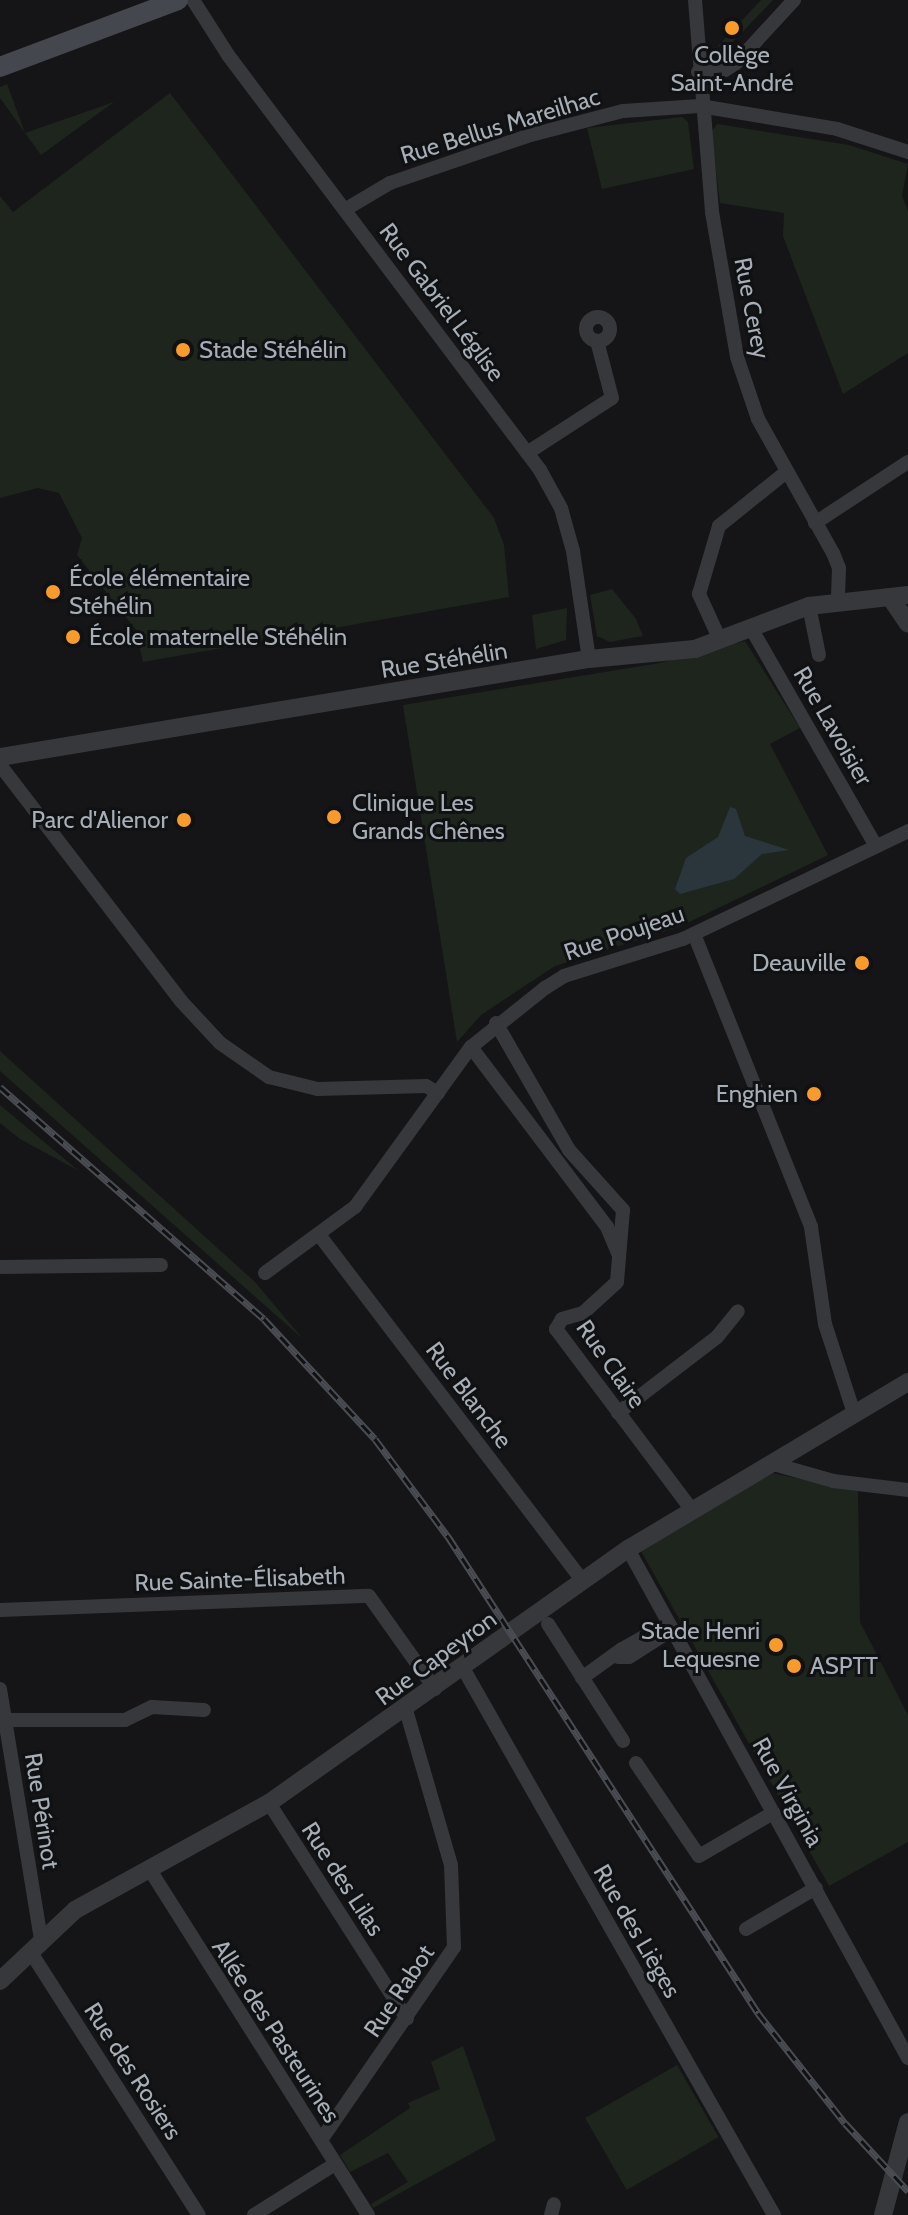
<!DOCTYPE html>
<meta charset="utf-8">
<style>
body{margin:0}
#map{position:relative;width:908px;height:2215px;overflow:hidden;background:#151517;font-family:Cabin,sans-serif}
div>[style]{position:absolute}
.green>*{inset:0;background:#1d251d;transform-origin:0 0}
.water>*{inset:0;background:#2b363c}
.minor>*{height:14px;margin:-7px;padding:0 7px;transform-origin:7px;border-radius:7px;background:#36383c}
.minor>.ring{margin:-7px;padding:0;box-sizing:content-box;background:none;border:14px solid #36383c;border-radius:50%}
.tertiary>*{height:18px;margin:-9px;padding:0 9px;transform-origin:9px;border-radius:9px;background:#36383c}
.secondary>*{height:20px;margin:-10px;padding:0 10px;transform-origin:10px;border-radius:10px;background:#44474d}
.rail>*{height:7px;margin-top:-3.5px;transform-origin:0;background:repeating-linear-gradient(90deg,#101112 0 12px,#494c52 0 24px);box-sizing:border-box;border-block:2px solid #494c52}
.dots>*{width:22px;height:22px;translate:-50% -50%;box-sizing:border-box;border:4px solid #101112;border-radius:50%}
span{translate:-50% -50%;white-space:nowrap;text-align:center;line-height:1.15;-webkit-text-stroke:6px #101112;paint-order:stroke}
.poi-label{font-size:24px;color:#a7aeb8}
.left{translate:0 -50%;text-align:left}
.right{translate:-100% -50%;text-align:right}
.street-label{font-size:24px;color:#a7aeb8}
</style>
<div id="map">
<div class="green">
<i style="clip-path:polygon(761px 0,773px 0,727px 48px,718px 46px)"></i>
<i style="clip-path:polygon(7px 84px,25px 133px,114px 102px,41px 155px,0 98px,0 87px)"></i>
<i style="clip-path:polygon(170px 93px,494px 518px,504px 545px,509px 597px,143px 662px,136px 630px,77px 555px,82px 538px,59px 493px,38px 488px,0 498px,0 196px,13px 212px)"></i>
<i style="clip-path:polygon(682px 117px,688px 122px,694px 169px,602px 189px,587px 128px)"></i>
<i style="clip-path:polygon(717px 124px,849px 145px,908px 164px,902px 196px,908px 211px,908px 353px,843px 394px,783px 236px,784px 213px,720px 203px,711px 132px)"></i>
<i style="clip-path:polygon(612px 589px,636px 619px,643px 636px,610px 642px,597px 636px,590px 595px)"></i>
<i style="clip-path:polygon(567px 608px,566px 640px,536px 649px,532px 615px)"></i>
<i style="clip-path:polygon(745px 641px,800px 728px,770px 744px,828px 855px,681px 926px,555px 966px,481px 1015px,457px 1042px,403px 705px,660px 663px)"></i>
<i style="clip-path:polygon(0 1051px,255px 1282px,303px 1339px,0 1071px)"></i>
<i style="clip-path:polygon(0 1105px,79px 1171px,20px 1139px,0 1123px)"></i>
<i style="clip-path:polygon(772px 1473px,858px 1491px,860px 1622px,908px 1715px,908px 1842px,829px 1886px,641px 1551px)"></i>
<i style="clip-path:polygon(463px 2046px,496px 2140px,373px 2208px,371px 2204px,408px 2182px,388px 2153px,350px 2172px,340px 2155px,410px 2108px,408px 2103px,440px 2089px,431px 2062px)"></i>
<i style="left:677px;top:2065px;width:83px;height:106px;rotate:60deg"></i>
</div>
<div class="water">
<i style="clip-path:polygon(730px 807px,736px 809px,745px 836px,789px 850px,762px 854px,734px 879px,680px 894px,675px 889px,686px 858px,718px 837px)"></i>
</div>
<div class="minor">
<i style="left:193px;top:0;width:65px;rotate:57.5deg"></i>
<i style="left:228px;top:55px;width:519px;rotate:53.06deg"></i>
<i style="left:540px;top:470px;width:43px;rotate:61.1deg"></i>
<i style="left:561px;top:508px;width:45px;rotate:74.4deg"></i>
<i style="left:573px;top:551px;width:109px;rotate:81.6deg"></i>
<i style="left:695px;top:0;width:213px;rotate:85.4deg"></i>
<i style="left:712px;top:212px;width:147px;rotate:80.2deg"></i>
<i style="left:737px;top:357px;width:65px;rotate:71.3deg"></i>
<i style="left:758px;top:419px;width:154px;rotate:60.8deg"></i>
<i style="left:833px;top:553px;width:16px;rotate:68deg"></i>
<i style="left:839px;top:568px;width:35px;rotate:92deg"></i>
<i style="left:698px;top:72px;width:27px;rotate:-4deg"></i>
<i style="left:725px;top:70px;width:13px;rotate:-32deg"></i>
<i style="left:736px;top:63px;width:86px;rotate:-47.4deg"></i>
<i style="left:346px;top:209px;width:51px;rotate:-30.6deg"></i>
<i style="left:390px;top:183px;width:145px;rotate:-18.9deg"></i>
<i style="left:527px;top:136px;width:99px;rotate:-14.6deg"></i>
<i style="left:623px;top:111px;width:77px;rotate:-3.7deg"></i>
<i style="left:700px;top:106px;width:139px;rotate:9.5deg"></i>
<i style="left:837px;top:129px;width:75px;rotate:17.9deg"></i>
<i class="ring" style="left:586px;top:317px;width:10px;height:10px"></i>
<i style="left:527px;top:453px;width:101px;rotate:-32.9deg"></i>
<i style="left:612px;top:398px;width:59px;rotate:-104.7deg"></i>
<i style="left:815px;top:523px;width:111px;rotate:-33.3deg"></i>
<i style="left:809px;top:606px;width:50px;rotate:78.5deg"></i>
<i style="left:751px;top:628px;width:251px;rotate:60.2deg"></i>
<i style="left:720px;top:640px;width:51px;rotate:-114.5deg"></i>
<i style="left:699px;top:594px;width:71px;rotate:-73.6deg"></i>
<i style="left:719px;top:526px;width:85px;rotate:-38.8deg"></i>
<i style="left:0;top:765px;width:297px;rotate:52.5deg"></i>
<i style="left:181px;top:1001px;width:57px;rotate:47.1deg"></i>
<i style="left:220px;top:1043px;width:60px;rotate:34.8deg"></i>
<i style="left:269px;top:1077px;width:50px;rotate:13.8deg"></i>
<i style="left:318px;top:1089px;width:108px;rotate:-1.6deg"></i>
<i style="left:426px;top:1086px;width:14px;rotate:30deg"></i>
<i style="left:694px;top:934px;width:315px;rotate:68.2deg"></i>
<i style="left:811px;top:1227px;width:98px;rotate:81.8deg"></i>
<i style="left:825px;top:1324px;width:94px;rotate:72deg"></i>
<i style="left:496px;top:1023px;width:146px;rotate:60.1deg"></i>
<i style="left:569px;top:1150px;width:81px;rotate:48deg"></i>
<i style="left:623px;top:1210px;width:72px;rotate:94.8deg"></i>
<i style="left:617px;top:1282px;width:46px;rotate:137.6deg"></i>
<i style="left:583px;top:1313px;width:22px;rotate:164deg"></i>
<i style="left:562px;top:1319px;width:12px;rotate:121deg"></i>
<i style="left:556px;top:1329px;width:226px;rotate:53.1deg"></i>
<i style="left:471px;top:1047px;width:226px;rotate:52.9deg"></i>
<i style="left:607px;top:1227px;width:28px;rotate:67deg"></i>
<i style="left:320px;top:1236px;width:432px;rotate:52.7deg"></i>
<i style="left:0;top:1267px;width:161px;rotate:-0.7deg"></i>
<i style="left:265px;top:1273px;width:112px;rotate:-36.3deg"></i>
<i style="left:355px;top:1207px;width:198px;rotate:-54.1deg"></i>
<i style="left:471px;top:1047px;width:95px;rotate:-38.6deg"></i>
<i style="left:545px;top:988px;width:22px;rotate:-32deg"></i>
<i style="left:564px;top:976px;width:125px;rotate:-17.3deg"></i>
<i style="left:683px;top:939px;width:250px;rotate:-25.6deg"></i>
<i style="left:618px;top:1413px;width:125px;rotate:-37.5deg"></i>
<i style="left:717px;top:1337px;width:33px;rotate:-51deg"></i>
<i style="left:770px;top:1463px;width:66px;rotate:15.9deg"></i>
<i style="left:833px;top:1481px;width:76px;rotate:6.8deg"></i>
<i style="left:628px;top:1549px;width:581px;rotate:61.18deg"></i>
<i style="left:0;top:1610px;width:369px;rotate:-2.2deg"></i>
<i style="left:369px;top:1596px;width:114px;rotate:54.6deg"></i>
<i style="left:548px;top:1624px;width:139px;rotate:57.3deg"></i>
<i style="left:618px;top:1657px;width:11px"></i>
<i style="left:629px;top:1657px;width:52px;rotate:-32.5deg"></i>
<i style="left:463px;top:1668px;width:629px;rotate:60.38deg"></i>
<i style="left:582px;top:1678px;width:49px;rotate:-35.9deg"></i>
<i style="left:622px;top:1649px;width:23px;rotate:-29deg"></i>
<i style="left:642px;top:1638px;width:9px;rotate:21deg"></i>
<i style="left:0;top:1689px;width:253px;rotate:80.7deg"></i>
<i style="left:5px;top:1720px;width:120px"></i>
<i style="left:125px;top:1720px;width:30px;rotate:-26deg"></i>
<i style="left:152px;top:1707px;width:52px;rotate:3.3deg"></i>
<i style="left:636px;top:1763px;width:112px;rotate:55.9deg"></i>
<i style="left:699px;top:1856px;width:86px;rotate:-30.2deg"></i>
<i style="left:269px;top:1803px;width:256px;rotate:57.4deg"></i>
<i style="left:150px;top:1870px;width:408px;rotate:57.7deg"></i>
<i style="left:746px;top:1929px;width:81px;rotate:-30.4deg"></i>
<i style="left:30px;top:1951px;width:313px;rotate:57.4deg"></i>
<i style="left:321px;top:2140px;width:234px;rotate:-55.4deg"></i>
<i style="left:454px;top:1947px;width:82px;rotate:-92.1deg"></i>
<i style="left:451px;top:1865px;width:161px;rotate:-106.2deg"></i>
<i style="left:254px;top:2215px;width:96px;rotate:-32.2deg"></i>
<i style="left:551px;top:2215px;width:11px;rotate:-75deg"></i>
</div>
<div class="tertiary">
<i style="left:890px;top:597px;width:32px;rotate:56deg"></i>
<i style="left:0;top:757px;width:597px;rotate:-9.45deg"></i>
<i style="left:589px;top:659px;width:106px;rotate:-5.4deg"></i>
<i style="left:695px;top:649px;width:122px;rotate:-20.7deg"></i>
<i style="left:809px;top:606px;width:100px;rotate:-6.3deg"></i>
<i style="left:0;top:1981px;width:103px;rotate:-43.4deg"></i>
<i style="left:75px;top:1910px;width:222px;rotate:-28.9deg"></i>
<i style="left:269px;top:1803px;width:440px;rotate:-35.3deg"></i>
<i style="left:628px;top:1549px;width:326px;rotate:-30.8deg"></i>
<i style="left:883px;top:2215px;width:96px;rotate:-75deg"></i>
</div>
<div class="secondary">
<i style="left:0;top:67px;width:190px;rotate:-20.6deg"></i>
</div>
<div class="rail">
<i style="left:0;top:1087px;width:351px;rotate:41.3deg"></i>
<i style="left:264px;top:1319px;width:163px;rotate:47.2deg"></i>
<i style="left:375px;top:1439px;width:124px;rotate:53.2deg"></i>
<i style="left:449px;top:1538px;width:567px;rotate:56.95deg"></i>
<i style="left:758px;top:2013px;width:140px;rotate:51.7deg"></i>
<i style="left:845px;top:2123px;width:93px;rotate:47.2deg"></i>
</div>
<div class="dots">
<i style="left:732px;top:28px;background:#f99b2c"></i>
<i style="left:183px;top:350px;background:#f99b2c"></i>
<i style="left:53px;top:592px;background:#f99b2c"></i>
<i style="left:73px;top:637px;background:#f99b2c"></i>
<i style="left:334px;top:817px;background:#f99b2c"></i>
<i style="left:184px;top:820px;background:#f99b2c"></i>
<i style="left:862px;top:963px;background:#f99b2c"></i>
<i style="left:814px;top:1094px;background:#f99b2c"></i>
<i style="left:776px;top:1645px;background:#f99b2c"></i>
<i style="left:794px;top:1666px;background:#f99b2c"></i>
</div>
<div class="poi-label">
<span style="left:732px;top:69px">Collège<br>Saint-André</span>
<span class="left" style="left:199px;top:350px">Stade Stéhélin</span>
<span class="left" style="left:69px;top:592px">École élémentaire<br>Stéhélin</span>
<span class="left" style="left:89px;top:637px">École maternelle Stéhélin</span>
<span class="left" style="left:352px;top:817px">Clinique Les<br>Grands Chênes</span>
<span class="right" style="left:168px;top:820px">Parc d'Alienor</span>
<span class="right" style="left:846px;top:963px">Deauville</span>
<span class="right" style="left:798px;top:1094px">Enghien</span>
<span class="right" style="left:760px;top:1645px">Stade Henri<br>Lequesne</span>
<span class="left" style="left:810px;top:1666px">ASPTT</span>
</div>
<div class="street-label">
<span style="left:500px;top:126px;rotate:-17deg">Rue Bellus Mareilhac</span>
<span style="left:442px;top:302px;rotate:53deg">Rue Gabriel Léglise</span>
<span style="left:752px;top:308px;rotate:79deg">Rue Cerey</span>
<span style="left:444px;top:660px;rotate:-9deg">Rue Stéhélin</span>
<span style="left:833px;top:726px;rotate:60deg">Rue Lavoisier</span>
<span style="left:624px;top:933px;rotate:-19deg">Rue Poujeau</span>
<span style="left:611px;top:1364px;rotate:55deg">Rue Claire</span>
<span style="left:469px;top:1395px;rotate:53deg">Rue Blanche</span>
<span style="left:240px;top:1579px;rotate:-2deg">Rue Sainte-Élisabeth</span>
<span style="left:436px;top:1658px;rotate:-36deg">Rue Capeyron</span>
<span style="left:788px;top:1792px;rotate:61deg">Rue Virginia</span>
<span style="left:42px;top:1811px;rotate:81deg">Rue Périnot</span>
<span style="left:343px;top:1879px;rotate:57deg">Rue des Lilas</span>
<span style="left:637px;top:1931px;rotate:60deg">Rue des Lièges</span>
<span style="left:399px;top:1991px;rotate:-56deg">Rue Rabot</span>
<span style="left:276px;top:2031px;rotate:57deg">Allée des Pasteurines</span>
<span style="left:133px;top:2071px;rotate:57deg">Rue des Rosiers</span>
</div>
</div>
